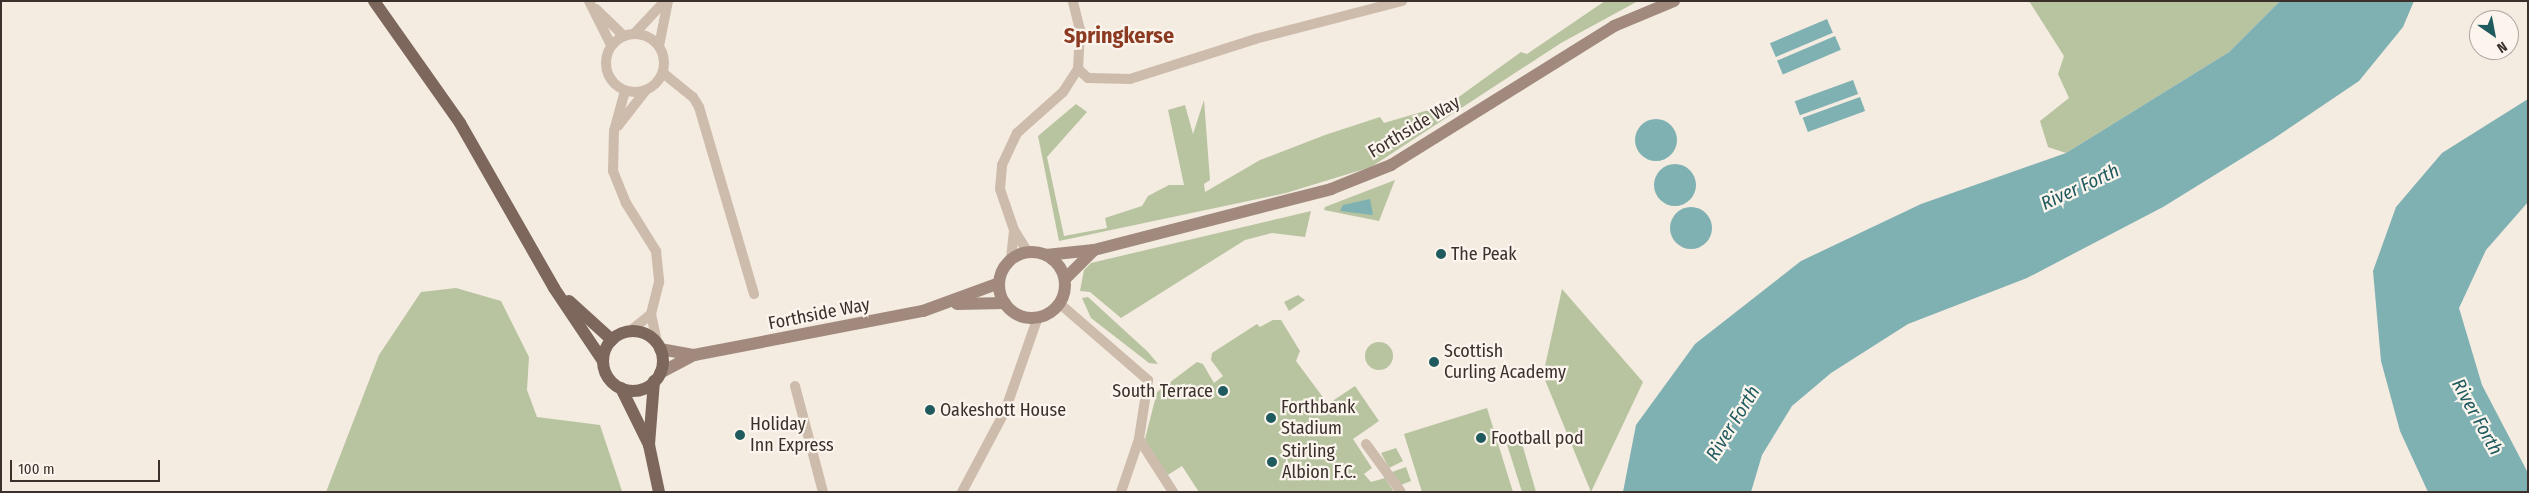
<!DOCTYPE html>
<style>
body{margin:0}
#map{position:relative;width:2529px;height:493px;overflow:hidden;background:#f4ebe1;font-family:"Fira Sans Condensed",sans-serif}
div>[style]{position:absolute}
.green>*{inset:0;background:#b8c4a0}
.round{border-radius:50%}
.water>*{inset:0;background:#7fb0b2;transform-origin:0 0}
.street>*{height:10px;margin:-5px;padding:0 5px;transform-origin:5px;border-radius:5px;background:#cdbbac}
.street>.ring{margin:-5px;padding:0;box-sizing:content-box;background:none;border:10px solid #cdbbac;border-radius:50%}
.secondary>*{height:12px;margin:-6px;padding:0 6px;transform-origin:6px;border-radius:6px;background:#a18a7d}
.secondary>.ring{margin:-6px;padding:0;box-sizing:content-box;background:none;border:12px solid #a18a7d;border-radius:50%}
.primary>*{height:12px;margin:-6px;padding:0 6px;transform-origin:6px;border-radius:6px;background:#7d675c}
.primary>.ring{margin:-6px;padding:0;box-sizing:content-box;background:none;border:12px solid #7d675c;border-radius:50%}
.dots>*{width:14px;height:14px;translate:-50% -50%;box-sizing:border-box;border:2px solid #fbf5ee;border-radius:50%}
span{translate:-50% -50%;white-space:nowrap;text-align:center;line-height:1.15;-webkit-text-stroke:4.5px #fbf5ee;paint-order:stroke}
.street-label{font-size:18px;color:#3b302b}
.poi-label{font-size:18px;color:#3b302b}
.left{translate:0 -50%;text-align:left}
.right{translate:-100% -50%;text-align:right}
.water-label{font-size:19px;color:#1f5a5e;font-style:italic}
.district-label{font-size:22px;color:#8c3b22;font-weight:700}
.frame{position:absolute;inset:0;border:2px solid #3b302b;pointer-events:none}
.north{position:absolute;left:2469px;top:10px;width:50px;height:50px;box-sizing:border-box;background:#fbf5ee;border:1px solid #aea6a0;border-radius:50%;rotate:147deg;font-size:14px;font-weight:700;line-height:20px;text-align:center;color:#3b302b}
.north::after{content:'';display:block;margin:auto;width:18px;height:22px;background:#1f5a5e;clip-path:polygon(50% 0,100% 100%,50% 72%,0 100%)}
.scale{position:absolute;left:10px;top:460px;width:150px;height:22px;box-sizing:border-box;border:2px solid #3b302b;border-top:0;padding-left:6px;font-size:15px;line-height:18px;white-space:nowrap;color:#3b302b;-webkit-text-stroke:4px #fbf5ee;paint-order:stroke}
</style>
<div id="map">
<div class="green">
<i style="clip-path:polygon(1605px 1px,1638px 1px,1561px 43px,1371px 167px,1286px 193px,1059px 241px,1038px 136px,1076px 104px,1087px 112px,1047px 157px,1064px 236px,1107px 228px,1105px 218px,1142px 206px,1148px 196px,1169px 185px,1184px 185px,1168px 110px,1185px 105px,1193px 134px,1204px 100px,1210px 180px,1204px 184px,1205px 192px,1260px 160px,1325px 135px,1380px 117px,1384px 123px,1449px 104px,1521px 52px,1527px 54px)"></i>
<i style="clip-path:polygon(2029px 1px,2280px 1px,2229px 52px,2066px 153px,2048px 147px,2040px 121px,2069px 98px,2058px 74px,2064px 56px)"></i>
<i style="clip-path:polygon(1395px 180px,1379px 221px,1324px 210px,1325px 207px)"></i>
<i style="clip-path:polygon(1311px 211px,1305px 237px,1272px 233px,1245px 240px,1121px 318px,1090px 292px,1080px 291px,1084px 270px,1091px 263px)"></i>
<i style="clip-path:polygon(456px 288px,501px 301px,529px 357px,527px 390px,537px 417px,600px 425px,622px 491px,326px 492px,379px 355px,421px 292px)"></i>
<i style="clip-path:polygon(1562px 289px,1643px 382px,1591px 492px,1543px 375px)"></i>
<i style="clip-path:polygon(1298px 295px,1305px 300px,1289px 311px,1284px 302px)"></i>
<i style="clip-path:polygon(1088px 297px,1148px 352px,1158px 364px,1149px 363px,1091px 318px,1082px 298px)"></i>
<i style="clip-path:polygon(1273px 320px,1281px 320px,1300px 351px,1296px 361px,1328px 404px,1355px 386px,1379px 421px,1353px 439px,1372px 468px,1364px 474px,1371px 482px,1385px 478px,1394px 492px,1199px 492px,1182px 466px,1166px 476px,1145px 439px,1157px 392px,1197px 362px,1203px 364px,1214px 383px,1223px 376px,1211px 360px,1212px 353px,1257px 324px,1260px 327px)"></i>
<i class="round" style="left:1365px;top:342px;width:28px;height:28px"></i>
<i style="clip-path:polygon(1487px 408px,1513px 492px,1422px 492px,1404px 434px)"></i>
<i style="clip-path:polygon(1519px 433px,1536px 492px,1522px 492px,1505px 438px)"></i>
<i style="clip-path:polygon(1396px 448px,1403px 461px,1389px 468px,1381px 453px)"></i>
<i style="clip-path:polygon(1406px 467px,1411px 481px,1401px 485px,1392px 472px)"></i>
</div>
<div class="water">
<i style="clip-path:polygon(2280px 1px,2414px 1px,2403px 27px,2359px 81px,2273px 139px,2163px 207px,2027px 278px,1908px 324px,1831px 373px,1792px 406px,1762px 455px,1751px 492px,1623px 492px,1636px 425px,1695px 344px,1801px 261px,1921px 204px,2066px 153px,2229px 52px)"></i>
<i style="left:1827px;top:19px;width:15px;height:62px;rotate:67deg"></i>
<i style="left:1835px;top:36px;width:15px;height:63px;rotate:67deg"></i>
<i style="left:1853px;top:80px;width:15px;height:62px;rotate:70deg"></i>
<i style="left:1860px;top:97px;width:15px;height:61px;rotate:70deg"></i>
<i style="clip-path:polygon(2528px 99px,2528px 202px,2486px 250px,2459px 308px,2482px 385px,2528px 473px,2528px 492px,2428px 492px,2400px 431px,2381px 361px,2373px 271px,2396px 207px,2442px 153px)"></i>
<i class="round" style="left:1635px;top:119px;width:42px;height:42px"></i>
<i class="round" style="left:1654px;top:164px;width:42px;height:42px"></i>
<i style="clip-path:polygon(1370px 199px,1373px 215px,1340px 211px,1343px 205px)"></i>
<i class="round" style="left:1670px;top:207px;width:42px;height:42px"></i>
</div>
<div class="street">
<i style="left:589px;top:1px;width:49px;rotate:63.4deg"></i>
<i style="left:596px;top:9px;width:39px;rotate:44deg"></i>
<i class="ring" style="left:606px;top:34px;width:48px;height:48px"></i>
<i style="left:634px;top:34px;width:45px;rotate:-46.8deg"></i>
<i style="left:659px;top:46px;width:46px;rotate:-78.7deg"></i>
<i style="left:1078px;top:69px;width:13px;rotate:42deg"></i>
<i style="left:1088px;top:78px;width:42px;rotate:1.4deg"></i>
<i style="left:1130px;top:79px;width:131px;rotate:-17.7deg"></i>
<i style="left:1255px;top:39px;width:152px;rotate:-14.5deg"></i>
<i style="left:663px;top:73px;width:38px;rotate:39deg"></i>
<i style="left:693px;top:97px;width:12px;rotate:59deg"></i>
<i style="left:699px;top:107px;width:195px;rotate:73.6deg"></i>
<i style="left:625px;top:91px;width:41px;rotate:105.4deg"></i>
<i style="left:614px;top:131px;width:40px;rotate:91.4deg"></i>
<i style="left:613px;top:171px;width:35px;rotate:68deg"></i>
<i style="left:626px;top:203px;width:57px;rotate:58deg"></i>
<i style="left:656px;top:251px;width:31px;rotate:84deg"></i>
<i style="left:659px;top:282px;width:33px;rotate:104deg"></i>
<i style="left:651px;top:314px;width:30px;rotate:78deg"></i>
<i style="left:618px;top:126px;width:46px;rotate:-52.1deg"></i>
<i style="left:1014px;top:230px;width:43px;rotate:-108.9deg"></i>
<i style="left:1000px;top:189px;width:24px;rotate:-85deg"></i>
<i style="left:1002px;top:165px;width:35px;rotate:-65deg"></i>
<i style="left:1017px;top:133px;width:62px;rotate:-41.7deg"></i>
<i style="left:1063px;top:92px;width:27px;rotate:-57deg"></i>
<i style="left:1078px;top:69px;width:39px;rotate:-87deg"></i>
<i style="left:1080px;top:30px;width:30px;rotate:-104deg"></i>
<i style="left:1011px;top:259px;width:29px;rotate:-84deg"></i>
<i style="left:1014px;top:230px;width:26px;rotate:58deg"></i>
<i style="left:1059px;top:303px;width:118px;rotate:40.9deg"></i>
<i style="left:1148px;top:380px;width:60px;rotate:98.7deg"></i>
<i style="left:1139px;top:439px;width:63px;rotate:57.3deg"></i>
<i style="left:629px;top:332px;width:28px;rotate:-39deg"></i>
<i style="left:795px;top:386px;width:110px;rotate:75.2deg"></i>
<i style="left:1366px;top:444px;width:59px;rotate:53.9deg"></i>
<i style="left:962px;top:492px;width:92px;rotate:-62deg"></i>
<i style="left:1005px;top:411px;width:100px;rotate:-70.7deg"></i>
<i style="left:1121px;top:492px;width:56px;rotate:-71.2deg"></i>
</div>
<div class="secondary">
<i class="ring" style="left:999px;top:252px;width:54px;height:54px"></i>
<i style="left:1046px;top:255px;width:48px;rotate:-5.9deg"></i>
<i style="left:1094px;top:250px;width:245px;rotate:-14.4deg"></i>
<i style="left:1331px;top:189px;width:65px;rotate:-21.8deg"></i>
<i style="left:1391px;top:165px;width:263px;rotate:-31.9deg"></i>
<i style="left:1614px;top:26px;width:65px;rotate:-22.6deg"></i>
<i style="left:1065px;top:279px;width:41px;rotate:-45deg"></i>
<i style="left:957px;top:304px;width:48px;rotate:-1.2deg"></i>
<i style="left:660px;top:349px;width:35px;rotate:10deg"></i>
<i style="left:660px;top:373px;width:38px;rotate:-28deg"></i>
<i style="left:694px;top:355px;width:233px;rotate:-10.9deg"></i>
<i style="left:923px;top:311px;width:81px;rotate:-20.2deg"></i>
</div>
<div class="primary">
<i style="left:374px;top:1px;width:149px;rotate:54.8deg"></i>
<i style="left:460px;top:123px;width:190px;rotate:60.3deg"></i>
<i style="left:554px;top:288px;width:88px;rotate:56.1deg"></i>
<i style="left:569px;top:301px;width:58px;rotate:42.2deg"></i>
<i class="ring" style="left:603px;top:331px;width:48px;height:48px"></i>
<i style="left:654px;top:381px;width:64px;rotate:94.5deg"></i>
<i style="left:649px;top:445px;width:48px;rotate:78deg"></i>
<i style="left:621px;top:388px;width:64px;rotate:63.8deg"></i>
</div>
<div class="dots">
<i style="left:1441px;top:254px;background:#1f5a5e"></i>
<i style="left:1434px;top:362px;background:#1f5a5e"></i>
<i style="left:1223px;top:391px;background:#1f5a5e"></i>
<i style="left:930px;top:410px;background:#1f5a5e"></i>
<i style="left:1271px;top:418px;background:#1f5a5e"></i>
<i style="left:740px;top:435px;background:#1f5a5e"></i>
<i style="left:1481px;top:438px;background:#1f5a5e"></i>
<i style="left:1272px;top:462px;background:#1f5a5e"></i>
</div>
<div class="street-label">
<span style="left:1414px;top:127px;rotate:-31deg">Forthside Way</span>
<span style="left:819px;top:314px;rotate:-11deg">Forthside Way</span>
</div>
<div class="poi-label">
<span class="left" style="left:1451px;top:254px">The Peak</span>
<span class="left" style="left:1444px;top:362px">Scottish<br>Curling Academy</span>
<span class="right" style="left:1213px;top:391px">South Terrace</span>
<span class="left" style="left:1281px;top:418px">Forthbank<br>Stadium</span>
<span class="left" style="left:940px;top:410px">Oakeshott House</span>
<span class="left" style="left:750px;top:435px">Holiday<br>Inn Express</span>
<span class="left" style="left:1491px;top:438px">Football pod</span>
<span class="left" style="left:1282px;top:462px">Stirling<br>Albion F.C.</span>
</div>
<div class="water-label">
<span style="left:2080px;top:187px;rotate:-25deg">River Forth</span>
<span style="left:2477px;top:417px;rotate:61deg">River Forth</span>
<span style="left:1733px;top:423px;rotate:-58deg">River Forth</span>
</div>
<div class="district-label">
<span style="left:1119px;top:36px">Springkerse</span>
</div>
<div class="frame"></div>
<div class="north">N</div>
<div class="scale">100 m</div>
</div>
